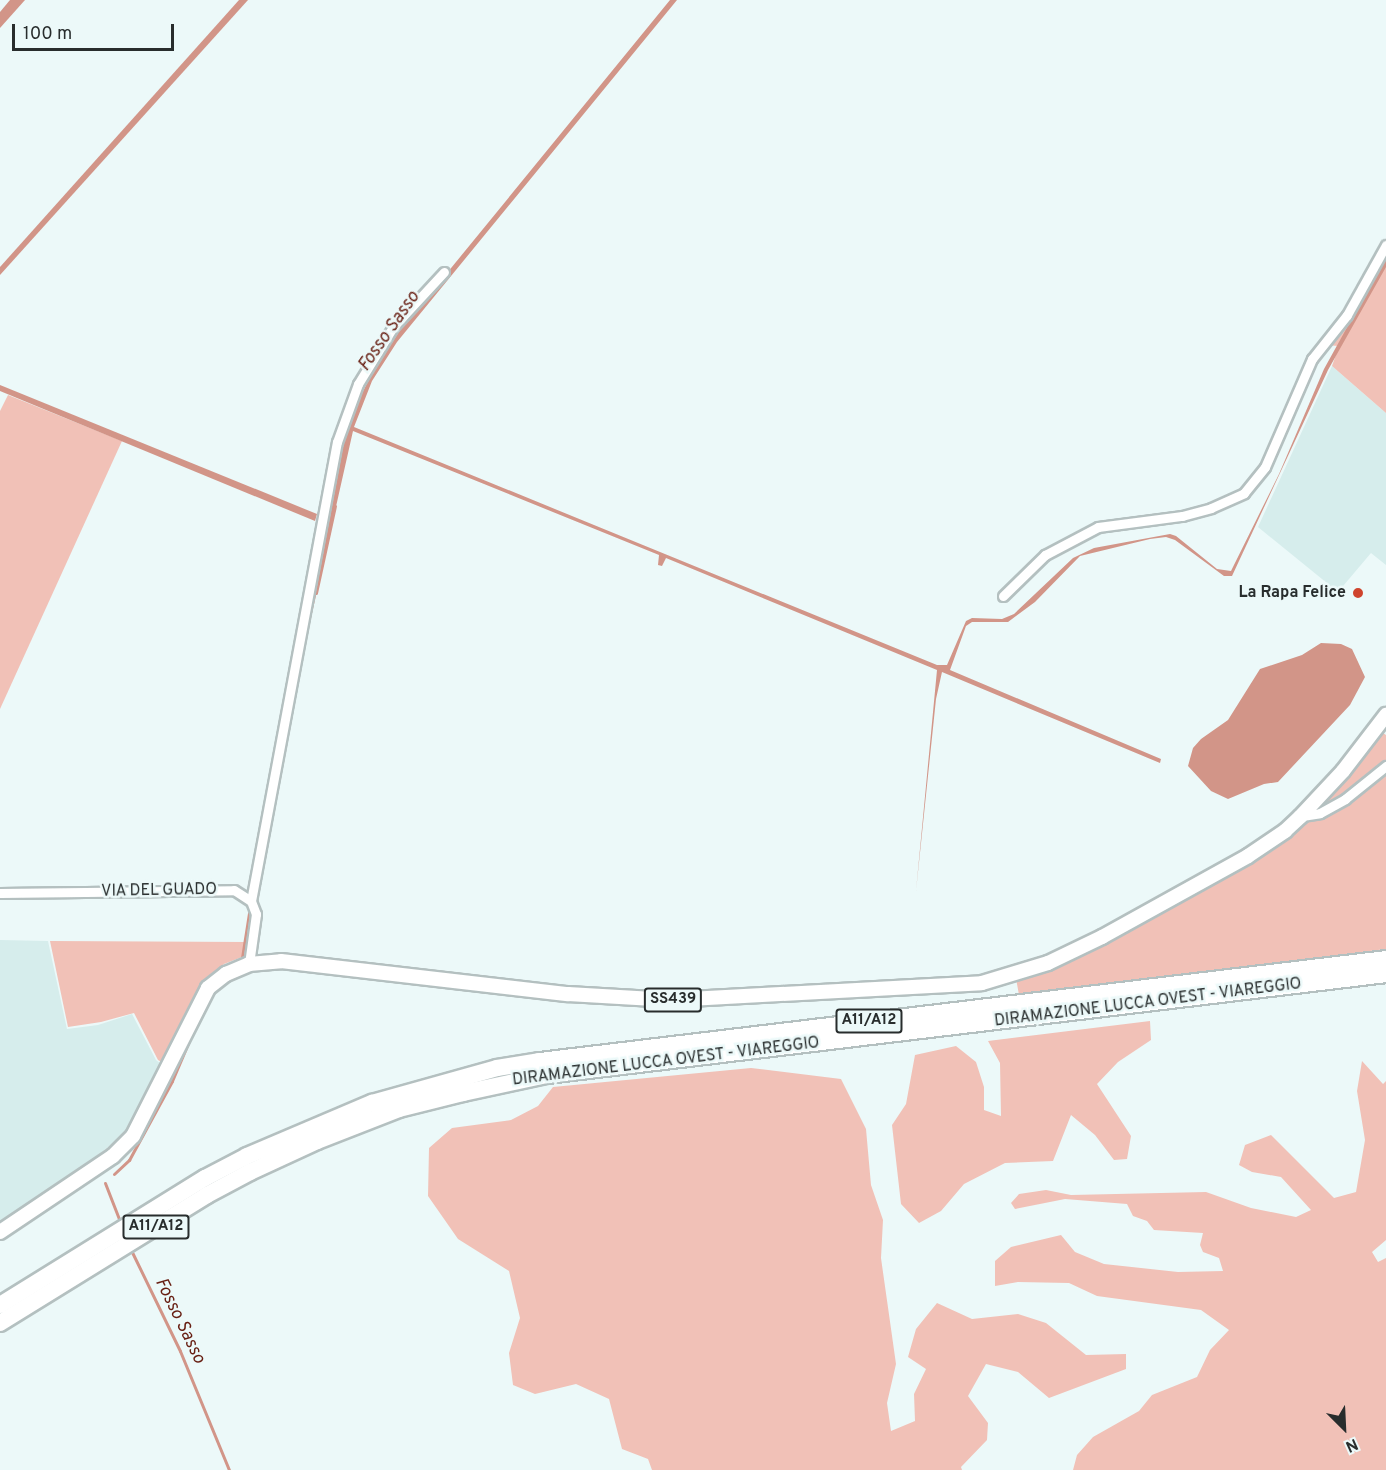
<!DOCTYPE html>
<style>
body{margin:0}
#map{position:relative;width:1386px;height:1470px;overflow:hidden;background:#ecf9f9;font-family:Overpass,sans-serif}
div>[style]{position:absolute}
.built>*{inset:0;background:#d6edec}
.green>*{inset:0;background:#f1c1b7}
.water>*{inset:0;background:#d29588}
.stream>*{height:3px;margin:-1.5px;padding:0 1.5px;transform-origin:1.5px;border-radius:1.5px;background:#d29588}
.roads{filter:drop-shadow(2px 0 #b4c0c0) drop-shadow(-2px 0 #b4c0c0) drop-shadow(0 2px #b4c0c0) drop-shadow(0 -2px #b4c0c0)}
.street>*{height:9px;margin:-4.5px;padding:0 4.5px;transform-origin:4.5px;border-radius:4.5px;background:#fff}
.primary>*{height:14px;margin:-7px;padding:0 7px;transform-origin:7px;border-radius:7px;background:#fff}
.highway>*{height:16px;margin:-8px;padding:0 8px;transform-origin:8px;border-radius:8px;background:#fff}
.dots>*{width:16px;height:16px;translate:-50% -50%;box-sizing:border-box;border:3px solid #ecf9f9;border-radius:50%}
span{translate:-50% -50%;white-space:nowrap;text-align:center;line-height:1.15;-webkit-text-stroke:5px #ecf9f9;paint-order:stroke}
.shield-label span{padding:2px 4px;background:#ecf9f9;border:2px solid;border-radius:4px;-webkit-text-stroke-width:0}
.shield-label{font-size:15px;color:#282d2d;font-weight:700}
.poi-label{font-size:16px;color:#282d2d;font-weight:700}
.right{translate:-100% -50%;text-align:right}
.street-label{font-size:16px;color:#282d2d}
.water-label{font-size:18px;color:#671e12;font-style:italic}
.north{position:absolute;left:1314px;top:1398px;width:60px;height:60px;-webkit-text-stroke:4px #ecf9f9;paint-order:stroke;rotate:156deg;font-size:16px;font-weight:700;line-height:24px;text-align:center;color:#282d2d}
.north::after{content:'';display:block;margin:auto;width:21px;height:27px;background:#282d2d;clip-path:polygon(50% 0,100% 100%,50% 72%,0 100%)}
.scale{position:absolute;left:12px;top:24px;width:162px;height:27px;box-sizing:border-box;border:3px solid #282d2d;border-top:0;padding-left:8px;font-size:18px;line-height:21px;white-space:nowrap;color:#282d2d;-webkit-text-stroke:4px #ecf9f9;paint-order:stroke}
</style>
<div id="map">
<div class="built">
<i style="clip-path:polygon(1332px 366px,1386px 413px,1386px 565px,1371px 553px,1338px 592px,1258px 527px)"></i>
<i style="clip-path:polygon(0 940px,48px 941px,67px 1029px,98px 1025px,132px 1014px,156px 1060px,161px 1064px,128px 1131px,35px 1206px,0 1229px)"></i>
</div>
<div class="green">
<i style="clip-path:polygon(1386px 244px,1386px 413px,1332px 366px,1339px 346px,1323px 345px)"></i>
<i style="clip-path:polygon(8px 395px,122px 441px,0 709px,0 411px)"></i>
<i style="clip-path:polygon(1376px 728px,1386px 735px,1386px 949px,1019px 995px,1015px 973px,1048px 963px,1285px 831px)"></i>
<i style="clip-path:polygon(50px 941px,247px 942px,247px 955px,224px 964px,202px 983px,163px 1063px,158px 1060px,134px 1013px,101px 1022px,68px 1027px)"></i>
<i style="clip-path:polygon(1150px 1021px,1151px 1040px,1118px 1062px,1097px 1084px,1131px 1136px,1127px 1159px,1114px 1160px,1095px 1135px,1071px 1115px,1053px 1161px,1005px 1163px,964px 1184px,941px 1211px,919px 1223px,901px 1204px,892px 1125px,906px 1104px,915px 1055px,956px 1046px,976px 1062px,984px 1087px,984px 1110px,1001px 1116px,1000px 1063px,988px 1041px)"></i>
<i style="clip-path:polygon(1362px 1061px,1383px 1084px,1386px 1081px,1386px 1240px,1372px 1252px,1378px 1262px,1386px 1258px,1386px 1470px,1073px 1470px,1077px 1455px,1093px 1437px,1139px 1411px,1152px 1395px,1197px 1377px,1210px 1350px,1229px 1330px,1201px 1310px,1097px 1296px,1069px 1283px,1018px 1282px,995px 1286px,995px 1261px,1011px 1247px,1061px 1235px,1075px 1252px,1104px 1264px,1178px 1272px,1223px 1271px,1219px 1258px,1203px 1252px,1200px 1245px,1203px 1233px,1154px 1230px,1147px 1221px,1133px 1216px,1127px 1204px,1065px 1199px,1015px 1209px,1011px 1203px,1019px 1194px,1046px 1190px,1071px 1195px,1206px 1192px,1251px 1208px,1296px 1217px,1311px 1210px,1281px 1177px,1252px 1172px,1239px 1165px,1245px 1145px,1271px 1135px,1334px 1198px,1356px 1192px,1365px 1140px,1357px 1091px)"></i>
<i style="clip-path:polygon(751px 1068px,841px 1079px,866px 1129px,871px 1185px,883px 1220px,881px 1258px,896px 1364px,887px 1403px,891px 1431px,915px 1421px,914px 1394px,926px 1369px,908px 1357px,916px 1329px,937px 1303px,972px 1319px,1018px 1314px,1046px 1323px,1086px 1355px,1126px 1354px,1126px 1369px,1049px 1398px,1018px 1372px,986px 1364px,968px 1396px,988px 1423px,987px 1440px,961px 1467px,962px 1470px,652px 1470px,648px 1459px,622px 1449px,609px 1399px,576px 1384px,535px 1394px,513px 1385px,509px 1353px,520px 1318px,509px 1271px,458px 1239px,428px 1196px,429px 1148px,452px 1128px,511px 1120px,538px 1106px,553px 1087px)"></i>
</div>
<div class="water">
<i style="clip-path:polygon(10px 0,25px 0,0 28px,0 12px)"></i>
<i style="clip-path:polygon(239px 0,248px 0,0 275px,0 267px)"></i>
<i style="clip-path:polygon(670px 0,677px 0,397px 342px,372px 381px,354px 427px,937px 665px,947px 665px,966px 621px,972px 618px,1002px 619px,1014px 614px,1073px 558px,1094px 548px,1170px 534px,1176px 536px,1217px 569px,1231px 571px,1279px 474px,1324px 369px,1386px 257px,1386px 267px,1328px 370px,1232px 576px,1224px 576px,1175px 540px,1166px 537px,1150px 539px,1080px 556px,1035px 602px,1008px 622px,972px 622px,966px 626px,950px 670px,1161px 759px,1160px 763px,942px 672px,936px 699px,916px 891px,937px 670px,666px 558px,662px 566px,658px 565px,659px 555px,353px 431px,293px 698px,343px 440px,352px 414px,370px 377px,398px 333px)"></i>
<i style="clip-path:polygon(0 385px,317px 514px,315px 521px,0 391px)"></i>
<i style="clip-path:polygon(1321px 643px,1341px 644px,1352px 649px,1365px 677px,1350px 705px,1278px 782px,1264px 784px,1228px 799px,1211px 791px,1188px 766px,1193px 748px,1201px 739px,1228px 720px,1260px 669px,1302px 655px)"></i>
</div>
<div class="stream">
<i style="left:316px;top:593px;width:89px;rotate:-77.7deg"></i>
<i style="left:241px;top:964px;width:52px;rotate:-81.1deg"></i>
<i style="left:114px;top:1174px;width:21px;rotate:-43deg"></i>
<i style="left:129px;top:1160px;width:90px;rotate:-61.4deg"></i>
<i style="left:172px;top:1081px;width:43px;rotate:-67deg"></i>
<i style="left:105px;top:1183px;width:44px;rotate:68.7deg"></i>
<i style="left:131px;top:1250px;width:112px;rotate:64.1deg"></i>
<i style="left:180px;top:1351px;width:129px;rotate:67.6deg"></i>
</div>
<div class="roads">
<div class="street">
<i style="left:1003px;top:596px;width:59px;rotate:-44.3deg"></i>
<i style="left:1045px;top:555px;width:60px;rotate:-27.8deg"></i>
<i style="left:1098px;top:527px;width:85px;rotate:-7.5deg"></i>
<i style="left:1182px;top:516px;width:30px;rotate:-15deg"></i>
<i style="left:1211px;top:508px;width:36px;rotate:-24deg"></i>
<i style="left:1244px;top:493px;width:33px;rotate:-51deg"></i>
<i style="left:1265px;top:467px;width:118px;rotate:-66.5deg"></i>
<i style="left:1312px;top:359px;width:56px;rotate:-51.5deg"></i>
<i style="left:1347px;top:315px;width:80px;rotate:-60.9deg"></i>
<i style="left:1302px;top:816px;width:18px;rotate:-9deg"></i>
<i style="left:1320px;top:813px;width:29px;rotate:-29deg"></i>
<i style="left:1345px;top:799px;width:53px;rotate:-38.8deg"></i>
<i style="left:0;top:893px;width:234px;rotate:-0.7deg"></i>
<i style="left:234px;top:890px;width:20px;rotate:33deg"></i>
<i style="left:251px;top:901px;width:14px;rotate:69deg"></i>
<i style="left:256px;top:914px;width:50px;rotate:98deg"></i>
<i style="left:251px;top:901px;width:467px;rotate:-79.4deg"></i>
<i style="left:337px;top:442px;width:62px;rotate:-70.1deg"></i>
<i style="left:358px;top:384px;width:67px;rotate:-58.4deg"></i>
<i style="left:393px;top:327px;width:75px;rotate:-47.2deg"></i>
</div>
<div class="primary">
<i style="left:0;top:1232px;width:136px;rotate:-33.9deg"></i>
<i style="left:113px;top:1156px;width:28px;rotate:-45deg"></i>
<i style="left:133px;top:1136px;width:166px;rotate:-63.1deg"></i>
<i style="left:208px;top:988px;width:23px;rotate:-38deg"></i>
<i style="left:226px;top:974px;width:25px;rotate:-23deg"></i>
<i style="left:249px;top:964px;width:32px;rotate:-5deg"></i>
<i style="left:281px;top:961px;width:289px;rotate:6.6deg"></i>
<i style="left:568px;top:994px;width:103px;rotate:3.3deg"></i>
<i style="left:671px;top:1000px;width:311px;rotate:-3.1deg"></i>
<i style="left:982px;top:983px;width:69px;rotate:-16.9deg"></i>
<i style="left:1048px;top:963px;width:60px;rotate:-25.7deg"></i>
<i style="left:1102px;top:937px;width:167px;rotate:-29deg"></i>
<i style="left:1248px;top:856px;width:45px;rotate:-34deg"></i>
<i style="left:1285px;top:831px;width:21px;rotate:-43deg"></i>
<i style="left:1300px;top:817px;width:63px;rotate:-46.9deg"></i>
<i style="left:1343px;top:771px;width:71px;rotate:-52.5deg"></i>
</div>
<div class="highway">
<i style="left:0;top:1305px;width:241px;rotate:-31.8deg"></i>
<i style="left:205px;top:1178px;width:47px;rotate:-27.6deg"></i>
<i style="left:247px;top:1156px;width:136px;rotate:-23deg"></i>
<i style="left:372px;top:1103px;width:130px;rotate:-15.6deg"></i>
<i style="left:497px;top:1068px;width:44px;rotate:-9.2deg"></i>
<i style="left:540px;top:1061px;width:852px;rotate:-6.87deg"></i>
<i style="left:0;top:1323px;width:243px;rotate:-31.7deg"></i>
<i style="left:207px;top:1195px;width:49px;rotate:-28.1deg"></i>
<i style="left:250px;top:1172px;width:74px;rotate:-24.8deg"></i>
<i style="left:317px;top:1141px;width:88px;rotate:-21.3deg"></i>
<i style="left:399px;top:1109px;width:66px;rotate:-14deg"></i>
<i style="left:463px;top:1093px;width:86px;rotate:-12.1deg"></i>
<i style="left:547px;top:1075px;width:845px;rotate:-6.86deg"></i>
</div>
</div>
<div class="dots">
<i style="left:1358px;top:593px;background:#cf442d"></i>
</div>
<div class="shield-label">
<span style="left:673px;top:1000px">SS439</span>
<span style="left:869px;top:1021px">A11/A12</span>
<span style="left:156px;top:1227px">A11/A12</span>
</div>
<div class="poi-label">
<span class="right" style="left:1346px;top:593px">La Rapa Felice</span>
</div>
<div class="street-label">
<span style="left:159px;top:891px;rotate:-1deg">VIA DEL GUADO</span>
<span style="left:1148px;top:1003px;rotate:-7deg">DIRAMAZIONE LUCCA OVEST - VIAREGGIO</span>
<span style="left:666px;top:1062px;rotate:-7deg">DIRAMAZIONE LUCCA OVEST - VIAREGGIO</span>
</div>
<div class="water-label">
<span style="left:390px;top:332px;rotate:-55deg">Fosso Sasso</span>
<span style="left:179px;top:1321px;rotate:64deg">Fosso Sasso</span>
</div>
<div class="north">N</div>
<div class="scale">100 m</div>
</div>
